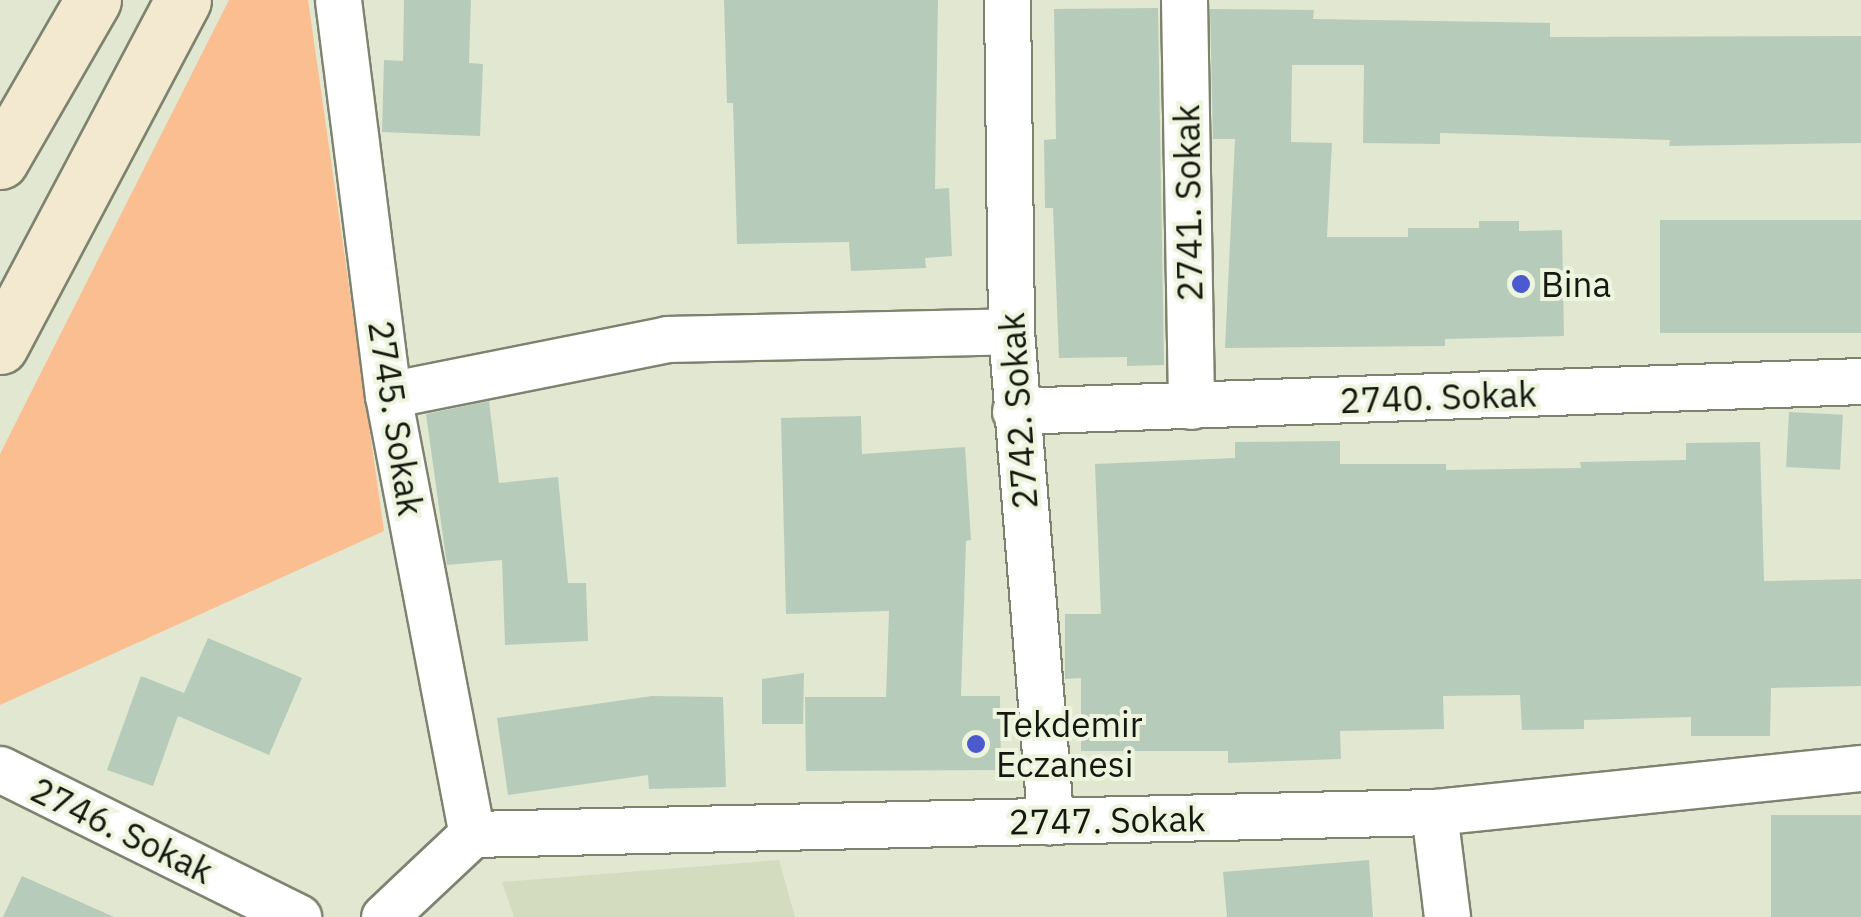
<!DOCTYPE html>
<style>
body{margin:0}
#map{position:relative;width:1861px;height:917px;overflow:hidden;background:#e1e7d1;font-family:"IBM Plex Sans",sans-serif}
div>[style]{position:absolute}
.built>*{inset:0;background:#d4dcbf}
.green>*{inset:0;background:#fabe90}
.building>*{inset:0;background:#b7cbbb;transform-origin:0 0}
.roads{filter:drop-shadow(2px 0 #7e836f) drop-shadow(-2px 0 #7e836f) drop-shadow(0 2px #7e836f) drop-shadow(0 -2px #7e836f)}
.minor>*{height:45px;margin:-22.5px;padding:0 22.5px;transform-origin:22.5px;border-radius:22.5px;background:#fff}
.secondary>*{height:55px;margin:-27.5px;padding:0 27.5px;transform-origin:27.5px;border-radius:27.5px;background:#f2e9d0}
.dots>*{width:28px;height:28px;translate:-50% -50%;box-sizing:border-box;border:5px solid #eef5de;border-radius:50%}
span{translate:-50% -50%;white-space:nowrap;text-align:center;line-height:1.15;-webkit-text-stroke:8px #eef5de;paint-order:stroke}
.street-label{font-size:35px;color:#151810}
.poi-label{font-size:35px;color:#151810}
.left{translate:0 -50%;text-align:left}
</style>
<div id="map">
<div class="built">
<i style="clip-path:polygon(779px 860px,795px 917px,514px 917px,502px 882px)"></i>
</div>
<div class="green">
<i style="clip-path:polygon(229px 0,308px 0,384px 531px,0 705px,0 454px)"></i>
</div>
<div class="building">
<i style="clip-path:polygon(404px 0,471px 0,469px 63px,483px 64px,480px 136px,382px 132px,384px 60px,403px 61px)"></i>
<i style="clip-path:polygon(724px 0,938px 0,935px 189px,949px 188px,952px 256px,925px 258px,926px 268px,851px 271px,849px 242px,737px 244px,733px 103px,727px 103px)"></i>
<i style="clip-path:polygon(1158px 8px,1164px 365px,1127px 366px,1127px 357px,1059px 358px,1053px 208px,1045px 208px,1044px 140px,1056px 139px,1054px 9px)"></i>
<i style="clip-path:polygon(1210px 9px,1314px 10px,1313px 19px,1550px 23px,1550px 37px,1861px 36px,1861px 143px,1669px 146px,1670px 140px,1440px 133px,1440px 144px,1363px 143px,1364px 65px,1292px 65px,1291px 142px,1332px 143px,1327px 237px,1408px 237px,1408px 228px,1479px 228px,1479px 221px,1519px 221px,1519px 231px,1562px 230px,1564px 336px,1445px 339px,1445px 346px,1225px 348px,1235px 139px,1213px 139px)"></i>
<i style="left:1861px;top:220px;width:113px;height:201px;rotate:90deg"></i>
<i style="clip-path:polygon(489px 401px,499px 483px,558px 477px,568px 583px,586px 583px,588px 641px,505px 645px,502px 560px,447px 565px,426px 414px)"></i>
<i style="left:1789px;top:412px;width:54px;height:55px;rotate:3deg"></i>
<i style="clip-path:polygon(861px 416px,862px 454px,965px 447px,971px 540px,966px 541px,961px 696px,1000px 696px,1001px 770px,806px 771px,805px 697px,886px 697px,889px 611px,786px 614px,781px 418px)"></i>
<i style="clip-path:polygon(1340px 441px,1340px 464px,1446px 464px,1446px 470px,1581px 468px,1580px 462px,1686px 460px,1686px 443px,1760px 442px,1764px 581px,1861px 579px,1861px 686px,1771px 688px,1770px 736px,1691px 736px,1691px 717px,1584px 720px,1584px 729px,1522px 730px,1520px 695px,1443px 696px,1444px 729px,1340px 731px,1341px 759px,1228px 763px,1228px 751px,1081px 751px,1081px 678px,1065px 679px,1065px 614px,1101px 614px,1095px 464px,1235px 458px,1235px 442px)"></i>
<i style="clip-path:polygon(208px 638px,302px 678px,269px 755px,178px 716px,153px 786px,107px 770px,141px 676px,184px 693px)"></i>
<i style="clip-path:polygon(804px 673px,803px 724px,762px 724px,762px 679px)"></i>
<i style="clip-path:polygon(652px 696px,723px 697px,726px 787px,649px 789px,648px 775px,508px 795px,497px 718px)"></i>
<i style="left:1861px;top:815px;width:102px;height:90px;rotate:90deg"></i>
<i style="clip-path:polygon(1369px 860px,1373px 917px,1227px 917px,1223px 872px)"></i>
<i style="clip-path:polygon(22px 876px,114px 917px,3px 917px)"></i>
</div>
<div class="roads">
<div class="minor">
<i style="left:338px;top:0;width:398px;rotate:82.8deg"></i>
<i style="left:388px;top:395px;width:447px;rotate:79.2deg"></i>
<i style="left:1007px;top:0;width:331px;rotate:89.3deg"></i>
<i style="left:1011px;top:331px;width:492px;rotate:85.4deg"></i>
<i style="left:1184px;top:0;width:406px;rotate:89deg"></i>
<i style="left:388px;top:395px;width:285px;rotate:-11.3deg"></i>
<i style="left:667px;top:339px;width:344px;rotate:-1.3deg"></i>
<i style="left:1015px;top:411px;width:847px;rotate:-2.03deg"></i>
<i style="left:0;top:769px;width:333px;rotate:26.4deg"></i>
<i style="left:1434px;top:812px;width:106px;rotate:82.9deg"></i>
<i style="left:384px;top:917px;width:121px;rotate:-43.3deg"></i>
<i style="left:472px;top:834px;width:962px;rotate:-1.31deg"></i>
<i style="left:1434px;top:812px;width:429px;rotate:-5.9deg"></i>
</div>
<div class="secondary">
<i style="left:0;top:161px;width:186px;rotate:-60deg"></i>
<i style="left:0;top:346px;width:391px;rotate:-62.1deg"></i>
</div>
</div>
<div class="dots">
<i style="left:1521px;top:284px;background:#4c5acf"></i>
<i style="left:976px;top:744px;background:#4c5acf"></i>
</div>
<div class="street-label">
<span style="left:1188px;top:203px;rotate:-91deg">2741. Sokak</span>
<span style="left:1438px;top:397px;rotate:-2deg">2740. Sokak</span>
<span style="left:1018px;top:411px;rotate:-94deg">2742. Sokak</span>
<span style="left:396px;top:418px;rotate:81deg">2745. Sokak</span>
<span style="left:1107px;top:820px;rotate:-1deg">2747. Sokak</span>
<span style="left:122px;top:830px;rotate:26deg">2746. Sokak</span>
</div>
<div class="poi-label">
<span class="left" style="left:1541px;top:284px">Bina</span>
<span class="left" style="left:996px;top:744px">Tekdemir<br>Eczanesi</span>
</div>
</div>
